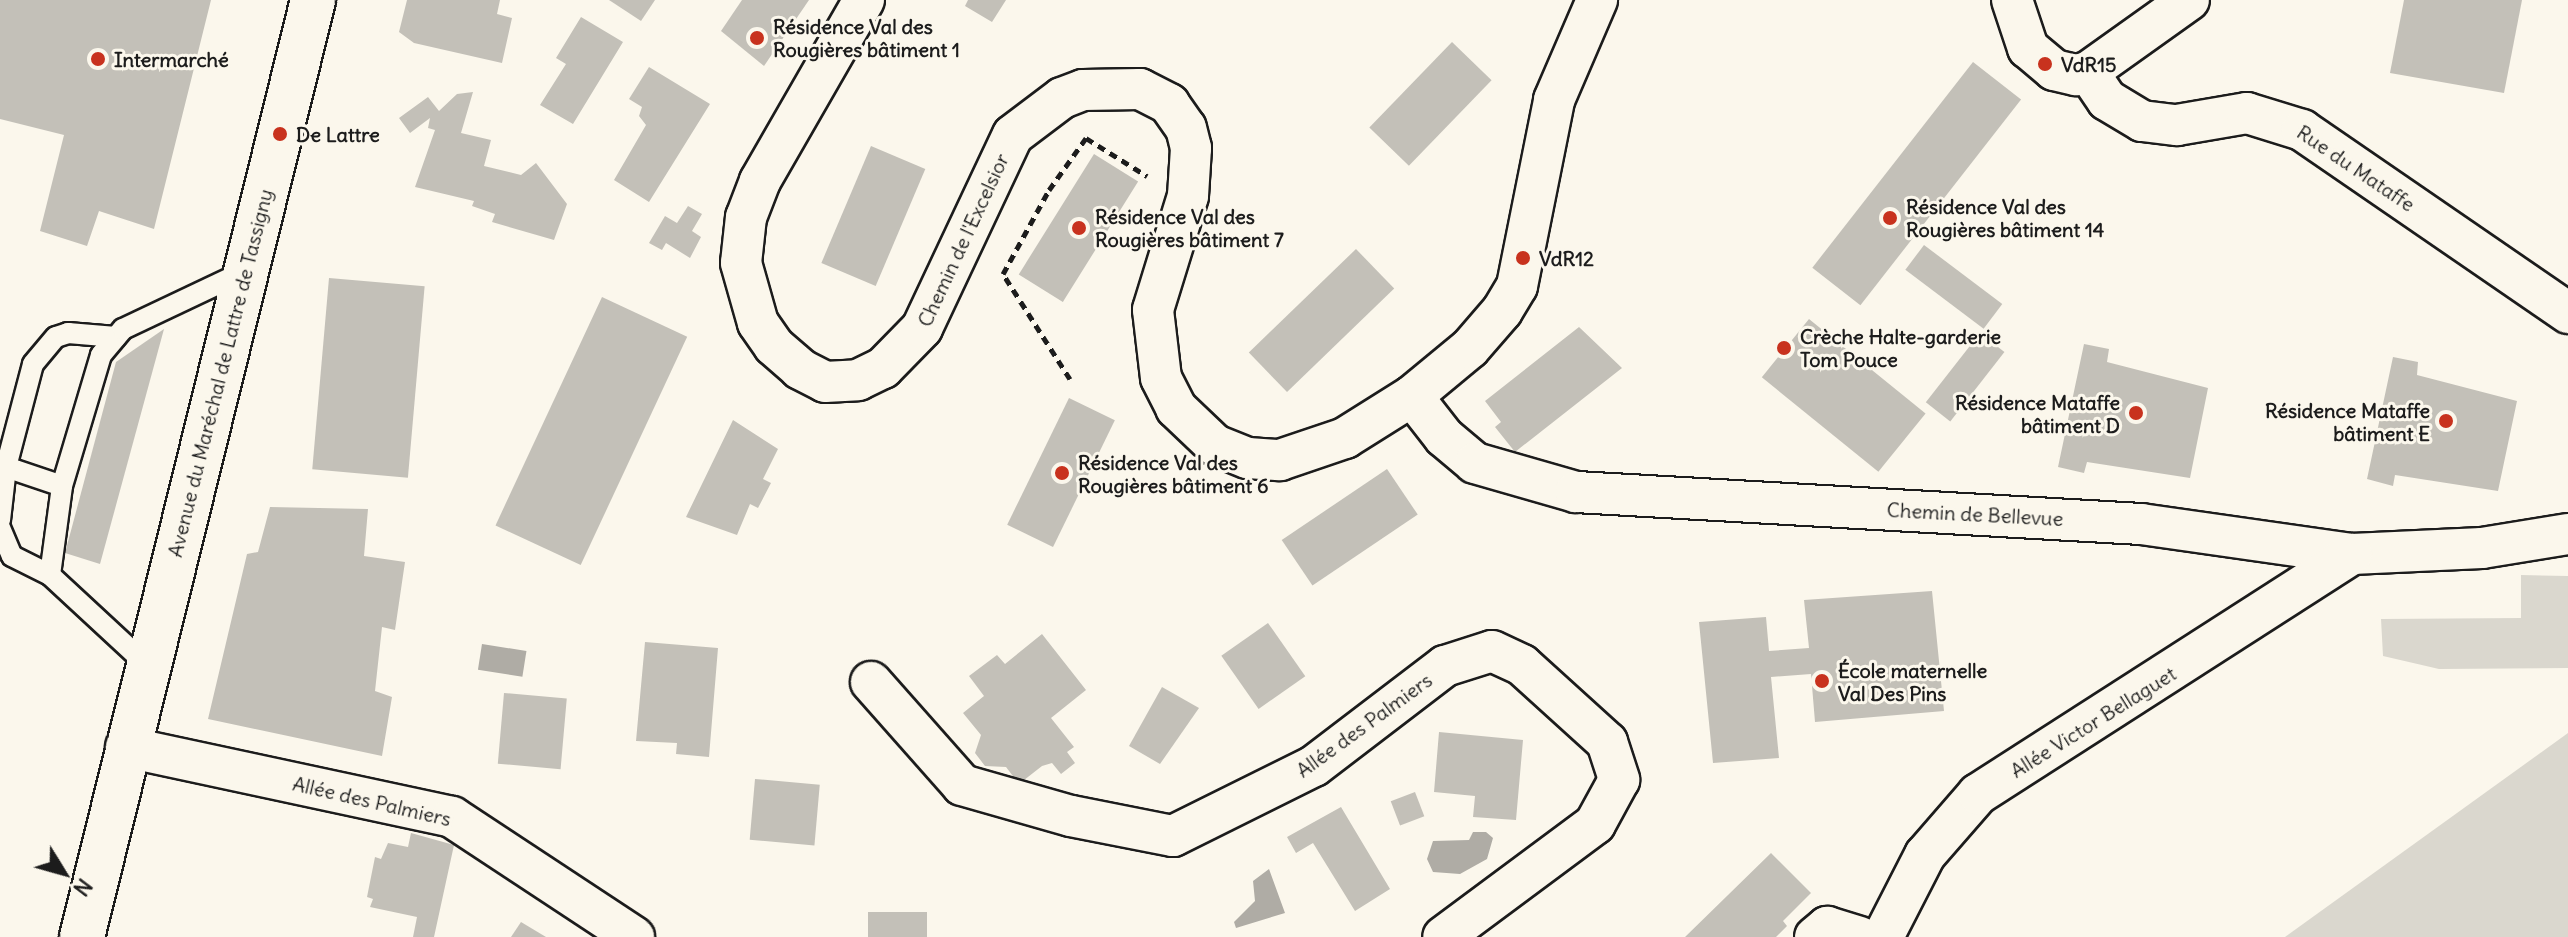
<!DOCTYPE html>
<meta charset="utf-8">
<style>
body{margin:0}
#map{position:relative;width:2568px;height:937px;overflow:hidden;background:#fbf7ec;font-family:Delius,sans-serif}
div>[style]{position:absolute}
.green>*{inset:0;background:#dad7ce}
.water>*{inset:0;background:#afaca5;transform-origin:0 0}
.building>*{inset:0;background:#c3c0b8;transform-origin:0 0}
.path>*{height:5px;margin-top:-2.5px;transform-origin:0;background:repeating-linear-gradient(90deg,#1c1c1c 0 8px,transparent 0 14px)}
.roads{filter:drop-shadow(2px 0 #1c1c1c) drop-shadow(-2px 0 #1c1c1c) drop-shadow(0 2px #1c1c1c) drop-shadow(0 -2px #1c1c1c)}
.lane>*{height:20px;margin:-10px;padding:0 10px;transform-origin:10px;border-radius:10px;background:#fbf7ec}
.street>*{height:40px;margin:-20px;padding:0 20px;transform-origin:20px;border-radius:20px;background:#fbf7ec}
.secondary>*{height:44px;margin:-22px;padding:0 22px;transform-origin:22px;border-radius:22px;background:#fbf7ec}
.dots>*{width:22px;height:22px;translate:-50% -50%;box-sizing:border-box;border:4px solid #fbf7ec;border-radius:50%}
span{translate:-50% -50%;white-space:nowrap;text-align:center;line-height:1.15;-webkit-text-stroke:6px #fbf7ec;paint-order:stroke}
.poi-label{font-size:20px;color:#1c1c1c;font-weight:700}
.left{translate:0 -50%;text-align:left}
.right{translate:-100% -50%;text-align:right}
.street-label{font-size:20px;color:#1c1c1c}
.north{position:absolute;left:24px;top:833px;width:80px;height:80px;-webkit-text-stroke:6px #fbf7ec;paint-order:stroke;rotate:127deg;font-size:22px;font-weight:700;line-height:32px;text-align:center;color:#1c1c1c}
.north::after{content:'';display:block;margin:auto;width:28px;height:36px;background:#1c1c1c;clip-path:polygon(50% 0,100% 100%,50% 72%,0 100%)}
</style>
<div id="map">
<div class="green">
<i style="clip-path:polygon(2521px 575px,2568px 576px,2568px 668px,2439px 669px,2383px 656px,2381px 619px,2521px 618px)"></i>
<i style="clip-path:polygon(2568px 733px,2568px 937px,2285px 937px)"></i>
</div>
<div class="water">
<i style="left:482px;top:644px;width:45px;height:26px;rotate:9deg"></i>
<i style="clip-path:polygon(1473px 832px,1486px 832px,1493px 838px,1487px 859px,1460px 874px,1433px 872px,1427px 859px,1433px 841px,1469px 840px)"></i>
<i style="clip-path:polygon(1269px 869px,1285px 913px,1236px 928px,1234px 922px,1255px 901px,1253px 881px)"></i>
</div>
<div class="building">
<i style="clip-path:polygon(0 0,211px 0,154px 229px,99px 211px,87px 246px,40px 231px,64px 135px,0 119px)"></i>
<i style="clip-path:polygon(407px 0,500px 0,497px 14px,512px 18px,502px 63px,414px 43px,399px 32px)"></i>
<i style="clip-path:polygon(609px 0,655px 0,641px 21px)"></i>
<i style="clip-path:polygon(742px 0,809px 0,764px 66px,721px 31px)"></i>
<i style="clip-path:polygon(968px 0,1006px 0,992px 22px,965px 6px)"></i>
<i style="clip-path:polygon(2404px 0,2522px 0,2504px 93px,2390px 73px)"></i>
<i style="clip-path:polygon(581px 17px,623px 42px,573px 124px,540px 105px,566px 64px,556px 58px)"></i>
<i style="left:1452px;top:42px;width:55px;height:119px;rotate:44deg"></i>
<i style="left:1973px;top:62px;width:61px;height:261px;rotate:38deg"></i>
<i style="clip-path:polygon(649px 67px,710px 104px,649px 202px,614px 180px,646px 125px,639px 116px,642px 107px,629px 99px)"></i>
<i style="clip-path:polygon(473px 92px,461px 133px,491px 140px,484px 166px,521px 175px,536px 163px,567px 204px,554px 240px,492px 222px,495px 214px,472px 206px,474px 201px,415px 187px,435px 130px,428px 128px,430px 118px,410px 133px,399px 118px,428px 97px,439px 111px,457px 94px)"></i>
<i style="left:871px;top:146px;width:59px;height:127px;rotate:23deg"></i>
<i style="left:1094px;top:154px;width:52px;height:142px;rotate:32deg"></i>
<i style="clip-path:polygon(688px 206px,702px 214px,692px 231px,701px 237px,690px 258px,666px 243px,662px 250px,649px 243px,665px 216px,677px 223px)"></i>
<i style="left:1924px;top:245px;width:98px;height:31px;rotate:37deg"></i>
<i style="left:1356px;top:249px;width:55px;height:149px;rotate:46deg"></i>
<i style="left:329px;top:278px;width:96px;height:192px;rotate:5deg"></i>
<i style="left:602px;top:297px;width:94px;height:252px;rotate:25deg"></i>
<i style="left:1809px;top:319px;width:150px;height:75px;rotate:39deg"></i>
<i style="clip-path:polygon(1579px 327px,1622px 368px,1515px 452px,1495px 427px,1501px 422px,1485px 401px)"></i>
<i style="clip-path:polygon(164px 329px,100px 564px,65px 553px,116px 362px)"></i>
<i style="left:1980px;top:333px;width:31px;height:88px;rotate:38deg"></i>
<i style="clip-path:polygon(2084px 344px,2109px 349px,2107px 362px,2208px 388px,2190px 478px,2087px 462px,2084px 473px,2058px 467px)"></i>
<i style="clip-path:polygon(2393px 357px,2418px 362px,2417px 375px,2517px 401px,2498px 491px,2395px 475px,2393px 486px,2367px 479px)"></i>
<i style="left:1069px;top:398px;width:51px;height:141px;rotate:26deg"></i>
<i style="clip-path:polygon(733px 420px,778px 449px,763px 479px,771px 483px,758px 508px,750px 504px,737px 535px,686px 517px)"></i>
<i style="left:1387px;top:469px;width:55px;height:127px;rotate:56deg"></i>
<i style="clip-path:polygon(270px 507px,368px 509px,364px 556px,405px 562px,395px 630px,382px 627px,375px 691px,392px 697px,382px 756px,208px 719px,247px 554px,258px 552px)"></i>
<i style="clip-path:polygon(1932px 591px,1944px 711px,1815px 722px,1811px 674px,1771px 677px,1779px 758px,1713px 763px,1699px 622px,1766px 617px,1769px 651px,1809px 648px,1804px 600px)"></i>
<i style="left:1268px;top:623px;width:65px;height:57px;rotate:55deg"></i>
<i style="clip-path:polygon(1042px 634px,1086px 690px,1051px 718px,1074px 747px,1067px 752px,1075px 763px,1061px 774px,1052px 763px,1042px 766px,1019px 784px,1006px 767px,985px 766px,975px 753px,981px 735px,963px 713px,984px 696px,969px 676px,997px 655px,1005px 664px)"></i>
<i style="clip-path:polygon(645px 642px,718px 648px,709px 757px,676px 754px,677px 743px,636px 741px)"></i>
<i style="clip-path:polygon(1162px 687px,1199px 708px,1160px 764px,1129px 746px)"></i>
<i style="left:504px;top:693px;width:63px;height:71px;rotate:5deg"></i>
<i style="clip-path:polygon(1439px 732px,1523px 740px,1516px 820px,1473px 817px,1475px 796px,1434px 792px)"></i>
<i style="left:755px;top:779px;width:65px;height:61px;rotate:5deg"></i>
<i style="left:1415px;top:792px;width:26px;height:26px;rotate:69deg"></i>
<i style="clip-path:polygon(1341px 807px,1390px 889px,1355px 911px,1313px 843px,1296px 853px,1287px 837px)"></i>
<i style="clip-path:polygon(411px 833px,454px 845px,434px 937px,413px 937px,417px 917px,370px 907px,373px 899px,367px 897px,375px 857px,381px 859px,388px 843px,408px 847px)"></i>
<i style="clip-path:polygon(1771px 853px,1811px 893px,1783px 921px,1787px 926px,1776px 937px,1685px 937px)"></i>
<i style="left:868px;top:912px;width:59px;height:25px"></i>
<i style="clip-path:polygon(521px 922px,546px 937px,511px 937px)"></i>
</div>
<div class="path">
<i style="left:1070px;top:379px;width:125px;rotate:-122.5deg"></i>
<i style="left:1003px;top:274px;width:96px;rotate:-61.3deg"></i>
<i style="left:1049px;top:190px;width:64px;rotate:-54.6deg"></i>
<i style="left:1086px;top:138px;width:72px;rotate:31.9deg"></i>
</div>
<div class="roads">
<div class="lane">
<i style="left:0;top:465px;width:65px;rotate:18.7deg"></i>
<i style="left:0;top:520px;width:53px;rotate:-83.5deg"></i>
<i style="left:6px;top:467px;width:106px;rotate:-75.3deg"></i>
<i style="left:33px;top:364px;width:35px;rotate:-50deg"></i>
<i style="left:56px;top:337px;width:13px;rotate:-18deg"></i>
<i style="left:68px;top:333px;width:48px;rotate:4.8deg"></i>
<i style="left:0;top:528px;width:30px;rotate:67deg"></i>
<i style="left:12px;top:556px;width:42px;rotate:26.6deg"></i>
<i style="left:146px;top:664px;width:131px;rotate:-137.2deg"></i>
<i style="left:50px;top:575px;width:90px;rotate:-82.3deg"></i>
<i style="left:62px;top:486px;width:137px;rotate:-73.4deg"></i>
<i style="left:101px;top:355px;width:34px;rotate:-50deg"></i>
<i style="left:123px;top:329px;width:133px;rotate:-25.4deg"></i>
</div>
<div class="street">
<i style="left:864px;top:0;width:209px;rotate:119.9deg"></i>
<i style="left:760px;top:181px;width:39px;rotate:111deg"></i>
<i style="left:746px;top:217px;width:46px;rotate:96.2deg"></i>
<i style="left:741px;top:263px;width:62px;rotate:74.2deg"></i>
<i style="left:758px;top:323px;width:28px;rotate:55deg"></i>
<i style="left:774px;top:346px;width:35px;rotate:41deg"></i>
<i style="left:800px;top:369px;width:28px;rotate:27deg"></i>
<i style="left:825px;top:382px;width:33px;rotate:-3deg"></i>
<i style="left:858px;top:380px;width:28px;rotate:-26deg"></i>
<i style="left:883px;top:368px;width:56px;rotate:-45.7deg"></i>
<i style="left:922px;top:328px;width:213px;rotate:-64.8deg"></i>
<i style="left:1013px;top:135px;width:61px;rotate:-37.1deg"></i>
<i style="left:1062px;top:98px;width:22px;rotate:-21deg"></i>
<i style="left:1083px;top:90px;width:57px;rotate:-1deg"></i>
<i style="left:1140px;top:89px;width:33px;rotate:27deg"></i>
<i style="left:1169px;top:104px;width:29px;rotate:55deg"></i>
<i style="left:1186px;top:128px;width:21px;rotate:76deg"></i>
<i style="left:1191px;top:148px;width:48px;rotate:93.6deg"></i>
<i style="left:1188px;top:196px;width:119px;rotate:107.1deg"></i>
<i style="left:1153px;top:310px;width:68px;rotate:83.3deg"></i>
<i style="left:1161px;top:378px;width:34px;rotate:63deg"></i>
<i style="left:1176px;top:408px;width:54px;rotate:43.5deg"></i>
<i style="left:1215px;top:445px;width:35px;rotate:22deg"></i>
<i style="left:1248px;top:458px;width:32px;rotate:4deg"></i>
<i style="left:1280px;top:460px;width:69px;rotate:-18.7deg"></i>
<i style="left:1345px;top:438px;width:79px;rotate:-32.1deg"></i>
<i style="left:1412px;top:396px;width:75px;rotate:-39.6deg"></i>
<i style="left:1470px;top:348px;width:49px;rotate:-49.1deg"></i>
<i style="left:1502px;top:311px;width:29px;rotate:-59deg"></i>
<i style="left:1517px;top:286px;width:190px;rotate:-78.7deg"></i>
<i style="left:1554px;top:100px;width:109px;rotate:-66.7deg"></i>
<i style="left:2012px;top:0;width:51px;rotate:71.6deg"></i>
<i style="left:2028px;top:48px;width:34px;rotate:40deg"></i>
<i style="left:2054px;top:70px;width:23px;rotate:13deg"></i>
<i style="left:2076px;top:75px;width:12px;rotate:-14deg"></i>
<i style="left:2088px;top:72px;width:124px;rotate:-35.5deg"></i>
<i style="left:2088px;top:72px;width:34px;rotate:56deg"></i>
<i style="left:2107px;top:100px;width:41px;rotate:31deg"></i>
<i style="left:2142px;top:121px;width:35px;rotate:7deg"></i>
<i style="left:2177px;top:125px;width:71px;rotate:-9.7deg"></i>
<i style="left:2247px;top:113px;width:58px;rotate:17.2deg"></i>
<i style="left:2302px;top:130px;width:323px;rotate:34.5deg"></i>
<i style="left:1412px;top:396px;width:52px;rotate:52deg"></i>
<i style="left:1444px;top:437px;width:40px;rotate:40deg"></i>
<i style="left:1475px;top:463px;width:105px;rotate:16deg"></i>
<i style="left:1576px;top:492px;width:566px;rotate:3.24deg"></i>
<i style="left:2141px;top:524px;width:213px;rotate:8.1deg"></i>
<i style="left:2352px;top:554px;width:130px;rotate:-2.6deg"></i>
<i style="left:2482px;top:548px;width:87px;rotate:-9.2deg"></i>
<i style="left:871px;top:682px;width:137px;rotate:48.5deg"></i>
<i style="left:962px;top:785px;width:113px;rotate:15.9deg"></i>
<i style="left:1071px;top:816px;width:104px;rotate:11.1deg"></i>
<i style="left:1173px;top:836px;width:157px;rotate:-26.4deg"></i>
<i style="left:1314px;top:766px;width:165px;rotate:-37.4deg"></i>
<i style="left:1445px;top:666px;width:49px;rotate:-17.7deg"></i>
<i style="left:1492px;top:651px;width:33px;rotate:25deg"></i>
<i style="left:1522px;top:665px;width:115px;rotate:42.2deg"></i>
<i style="left:1607px;top:742px;width:40px;rotate:72deg"></i>
<i style="left:1619px;top:780px;width:50px;rotate:118.6deg"></i>
<i style="left:1595px;top:824px;width:189px;rotate:143.4deg"></i>
<i style="left:126px;top:747px;width:333px;rotate:12.1deg"></i>
<i style="left:452px;top:817px;width:218px;rotate:33.4deg"></i>
<i style="left:1815px;top:937px;width:16px;rotate:-40deg"></i>
<i style="left:1827px;top:927px;width:34px;rotate:17deg"></i>
<i style="left:1883px;top:937px;width:92px;rotate:-62.9deg"></i>
<i style="left:1925px;top:855px;width:81px;rotate:-49deg"></i>
<i style="left:1978px;top:794px;width:444px;rotate:-32.7deg"></i>
</div>
<div class="secondary">
<i style="left:82px;top:937px;width:965px;rotate:-76.15deg"></i>
</div>
</div>
<div class="dots">
<i style="left:757px;top:38px;background:#c8321e"></i>
<i style="left:98px;top:59px;background:#c8321e"></i>
<i style="left:2045px;top:64px;background:#c8321e"></i>
<i style="left:280px;top:134px;background:#c8321e"></i>
<i style="left:1890px;top:218px;background:#c8321e"></i>
<i style="left:1079px;top:228px;background:#c8321e"></i>
<i style="left:1523px;top:258px;background:#c8321e"></i>
<i style="left:1784px;top:348px;background:#c8321e"></i>
<i style="left:2136px;top:413px;background:#c8321e"></i>
<i style="left:2446px;top:421px;background:#c8321e"></i>
<i style="left:1062px;top:473px;background:#c8321e"></i>
<i style="left:1822px;top:681px;background:#c8321e"></i>
</div>
<div class="poi-label">
<span class="left" style="left:773px;top:38px">Résidence Val des<br>Rougières bâtiment 1</span>
<span class="left" style="left:114px;top:59px">Intermarché</span>
<span class="left" style="left:2061px;top:64px">VdR15</span>
<span class="left" style="left:296px;top:134px">De Lattre</span>
<span class="left" style="left:1906px;top:218px">Résidence Val des<br>Rougières bâtiment 14</span>
<span class="left" style="left:1095px;top:228px">Résidence Val des<br>Rougières bâtiment 7</span>
<span class="left" style="left:1539px;top:258px">VdR12</span>
<span class="left" style="left:1800px;top:348px">Crèche Halte-garderie<br>Tom Pouce</span>
<span class="right" style="left:2120px;top:414px">Résidence Mataffe<br>bâtiment D</span>
<span class="right" style="left:2430px;top:422px">Résidence Mataffe<br>bâtiment E</span>
<span class="left" style="left:1078px;top:474px">Résidence Val des<br>Rougières bâtiment 6</span>
<span class="left" style="left:1838px;top:682px">École maternelle<br>Val Des Pins</span>
</div>
<div class="street-label">
<span style="left:2356px;top:168px;rotate:34deg">Rue du Mataffe</span>
<span style="left:963px;top:240px;rotate:-65deg">Chemin de l'Excelsior</span>
<span style="left:220px;top:373px;rotate:-76deg">Avenue du Maréchal de Lattre de Tassigny</span>
<span style="left:1975px;top:514px;rotate:3deg">Chemin de Bellevue</span>
<span style="left:2093px;top:722px;rotate:-32deg">Allée Victor Bellaguet</span>
<span style="left:1364px;top:725px;rotate:-36deg">Allée des Palmiers</span>
<span style="left:372px;top:801px;rotate:13deg">Allée des Palmiers</span>
</div>
<div class="north">N</div>
</div>
